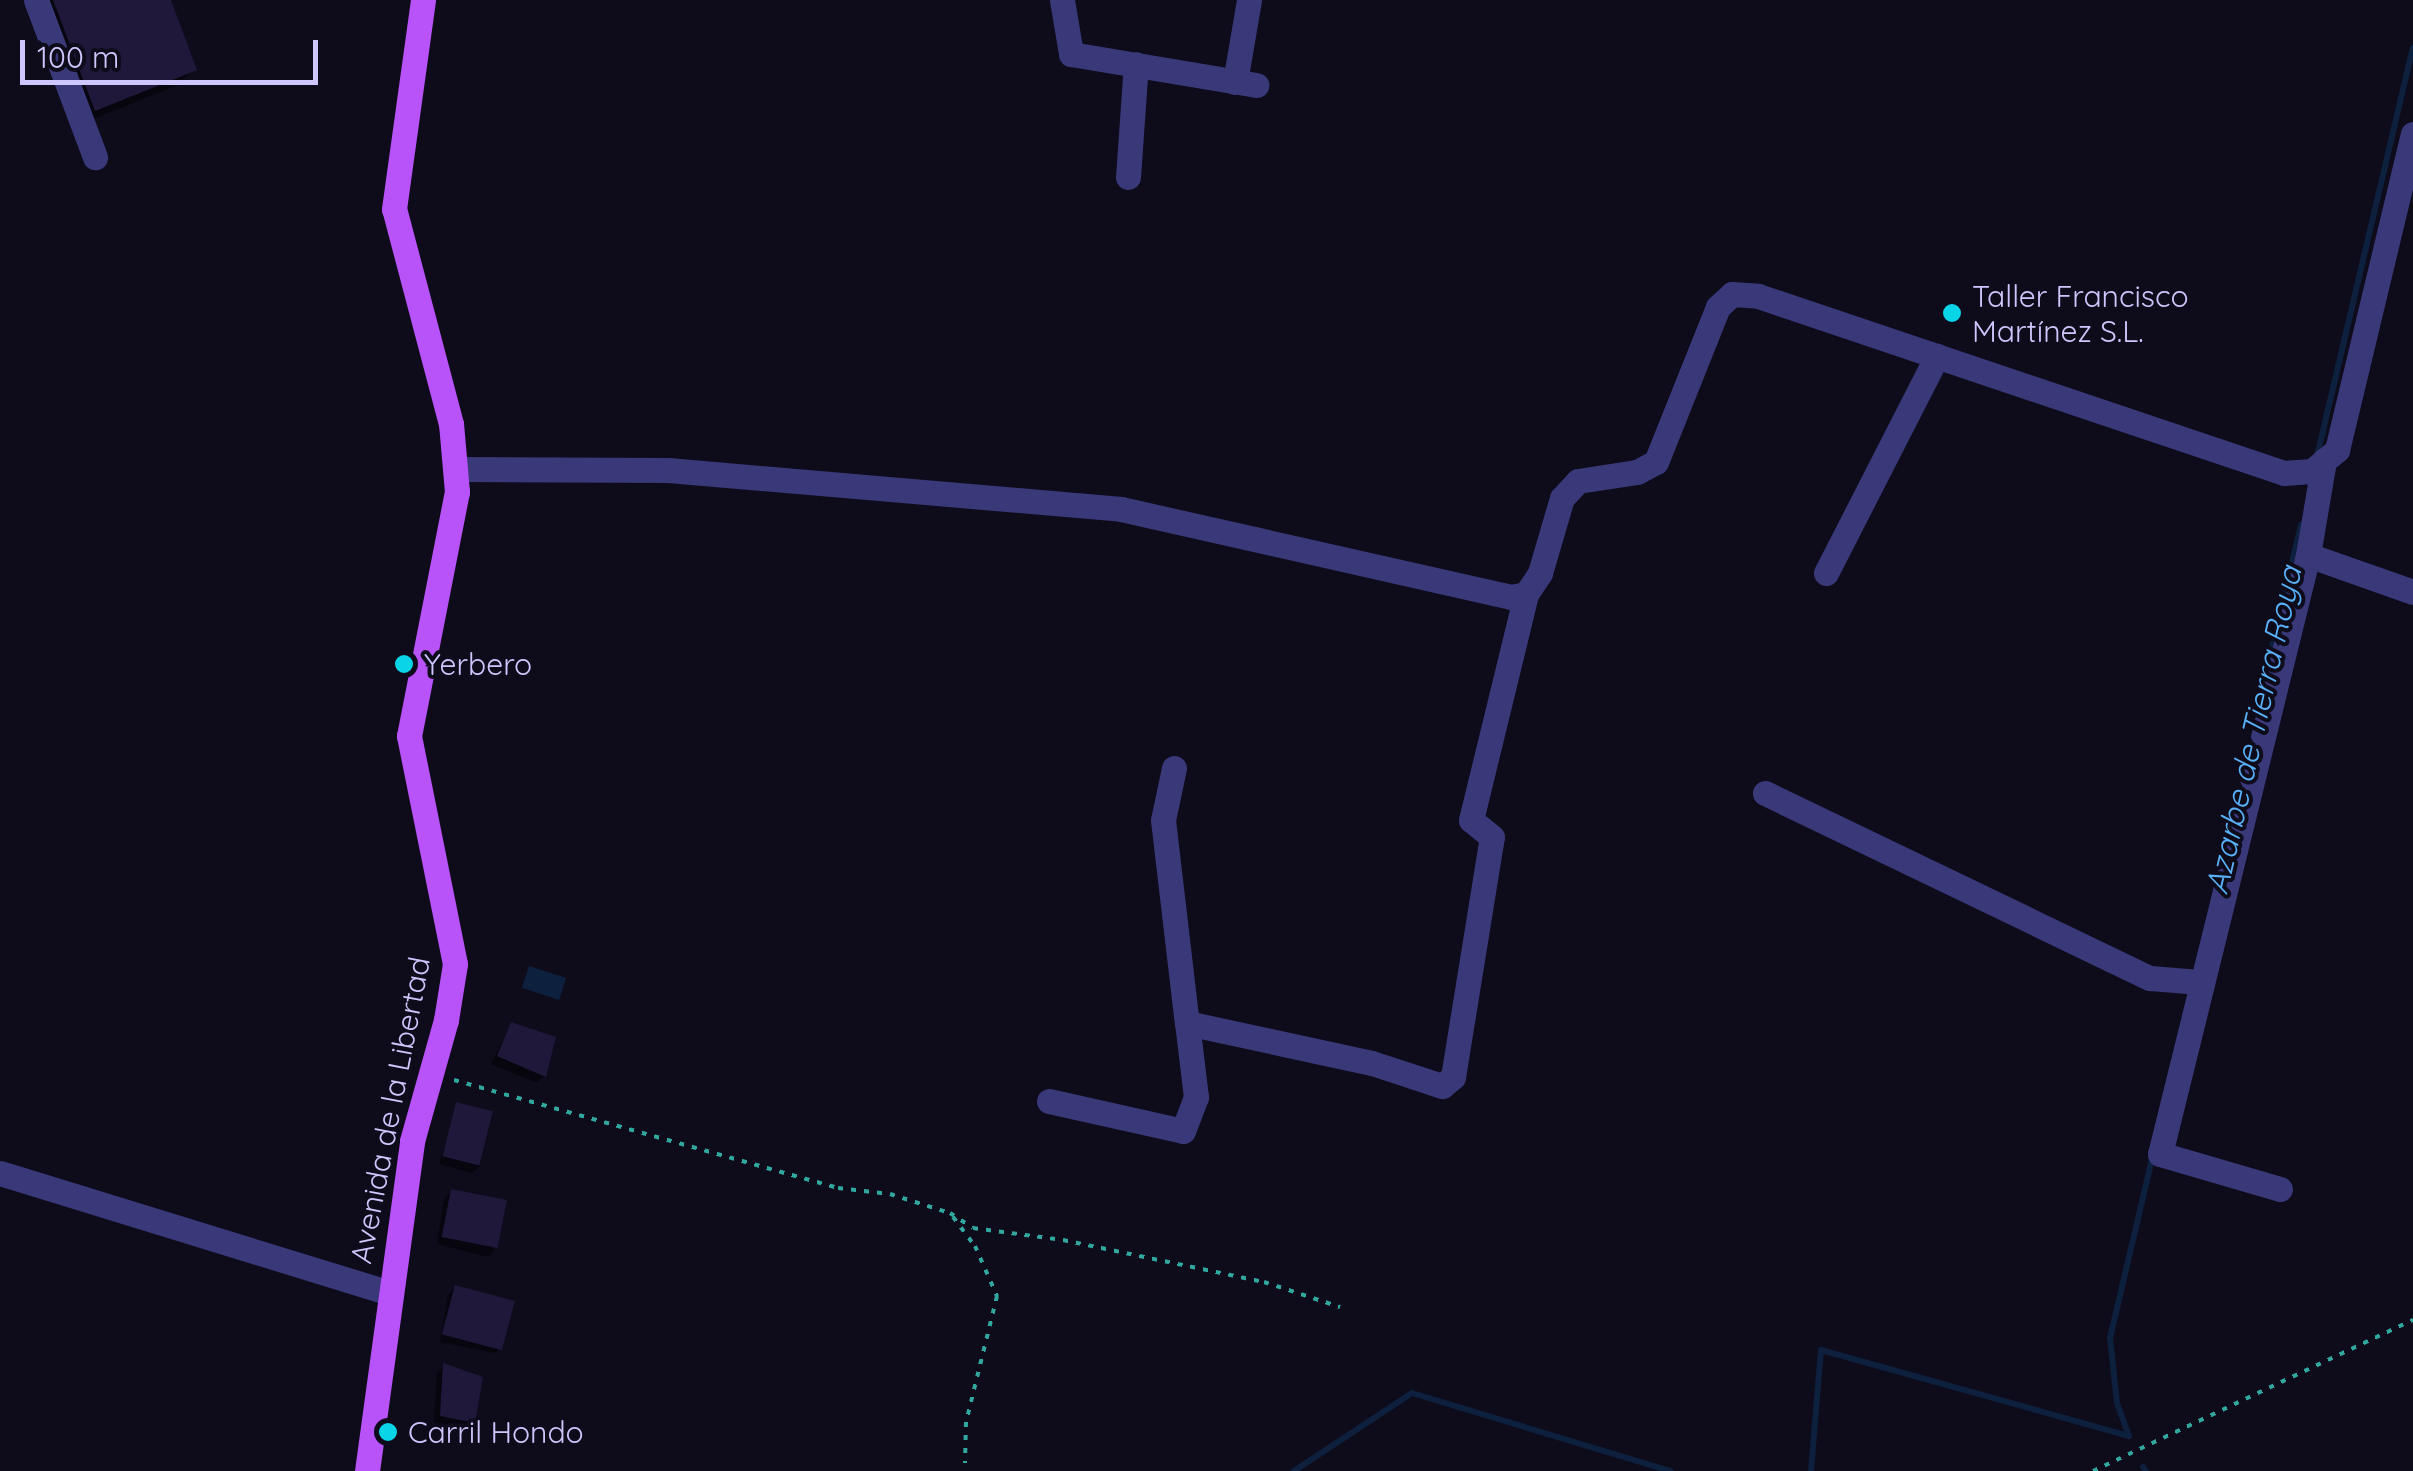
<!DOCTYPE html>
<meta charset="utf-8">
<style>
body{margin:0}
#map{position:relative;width:2413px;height:1471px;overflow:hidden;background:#0e0b1b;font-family:Quicksand,sans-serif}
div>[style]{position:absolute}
.water>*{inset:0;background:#0d203e;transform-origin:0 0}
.shadow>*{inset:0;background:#0007}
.stream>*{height:6px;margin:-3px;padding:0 3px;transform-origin:3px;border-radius:3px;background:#0d203e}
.building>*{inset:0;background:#1f183b;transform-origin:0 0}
.path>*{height:4px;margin-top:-2px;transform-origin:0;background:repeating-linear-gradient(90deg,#30a89f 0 5px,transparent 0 13px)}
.minor>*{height:25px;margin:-12.5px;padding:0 12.5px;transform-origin:12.5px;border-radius:12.5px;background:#393879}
.major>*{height:25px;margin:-12.5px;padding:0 12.5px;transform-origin:12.5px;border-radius:12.5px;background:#b852f9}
.dots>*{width:28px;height:28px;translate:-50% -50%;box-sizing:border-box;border:5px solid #0e0b1b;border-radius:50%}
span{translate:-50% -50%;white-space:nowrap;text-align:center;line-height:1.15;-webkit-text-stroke:8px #0e0b1b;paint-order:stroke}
.poi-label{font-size:30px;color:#cdc7fd}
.left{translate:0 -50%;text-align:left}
.street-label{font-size:30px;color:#cdc7fd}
.water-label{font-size:32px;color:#59b2f9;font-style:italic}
.scale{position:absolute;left:20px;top:40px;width:298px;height:45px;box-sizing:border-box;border:5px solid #cdc7fd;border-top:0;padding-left:12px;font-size:30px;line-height:35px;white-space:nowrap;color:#cdc7fd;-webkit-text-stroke:8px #0e0b1b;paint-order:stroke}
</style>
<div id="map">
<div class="water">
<i style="left:529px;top:966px;width:39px;height:23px;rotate:18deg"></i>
</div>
<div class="shadow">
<i style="clip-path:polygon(28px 0,168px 0,194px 69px,178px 85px,79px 125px)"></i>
<i style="clip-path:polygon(511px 1025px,544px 1076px,537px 1083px,491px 1064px)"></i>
<i style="clip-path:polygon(457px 1105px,480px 1166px,472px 1173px,439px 1164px)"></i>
<i style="clip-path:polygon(451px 1192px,495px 1250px,488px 1257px,437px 1244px,444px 1199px)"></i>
<i style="clip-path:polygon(456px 1288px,502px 1346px,495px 1353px,440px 1342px,448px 1295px)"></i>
<i style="clip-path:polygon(444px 1366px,473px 1422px,465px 1430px,434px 1423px,437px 1373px)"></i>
</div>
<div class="stream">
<i style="left:2318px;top:452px;width:415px;rotate:-76.8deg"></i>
<i style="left:2269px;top:659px;width:138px;rotate:-76.6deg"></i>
<i style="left:2129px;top:1436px;width:35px;rotate:-110deg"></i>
<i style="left:2117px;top:1403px;width:65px;rotate:-96.1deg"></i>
<i style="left:2110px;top:1338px;width:188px;rotate:-76.8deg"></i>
<i style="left:2143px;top:1467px;width:5px;rotate:53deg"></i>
<i style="left:1294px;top:1471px;width:141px;rotate:-33.5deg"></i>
<i style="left:1412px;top:1393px;width:270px;rotate:16.8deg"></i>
<i style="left:1811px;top:1471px;width:121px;rotate:-85.3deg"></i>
<i style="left:1821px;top:1350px;width:320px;rotate:15.6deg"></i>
</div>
<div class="building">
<i style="clip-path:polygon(53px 0,171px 0,197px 70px,95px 111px)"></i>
<i style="clip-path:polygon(511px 1022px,556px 1037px,546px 1077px,497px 1056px)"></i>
<i style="left:456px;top:1102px;width:38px;height:56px;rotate:14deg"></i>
<i style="left:451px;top:1189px;width:57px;height:49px;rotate:11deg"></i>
<i style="left:455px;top:1285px;width:62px;height:51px;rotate:15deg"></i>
<i style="clip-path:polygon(443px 1363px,483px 1377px,475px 1423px,440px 1416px)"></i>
</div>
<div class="path">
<i style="left:454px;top:1080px;width:399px;rotate:15.7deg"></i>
<i style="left:838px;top:1188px;width:52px;rotate:6.6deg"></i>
<i style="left:890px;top:1194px;width:63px;rotate:17.6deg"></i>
<i style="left:950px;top:1213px;width:27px;rotate:33deg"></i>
<i style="left:973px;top:1228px;width:91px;rotate:7.6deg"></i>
<i style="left:1063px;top:1240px;width:205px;rotate:11.8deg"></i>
<i style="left:1264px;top:1282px;width:80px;rotate:18.2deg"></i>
<i style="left:953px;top:1217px;width:36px;rotate:53deg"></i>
<i style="left:975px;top:1246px;width:55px;rotate:66.3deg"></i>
<i style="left:997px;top:1296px;width:130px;rotate:103.8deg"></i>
<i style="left:966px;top:1422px;width:41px;rotate:91.4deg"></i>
<i style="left:2093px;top:1471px;width:354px;rotate:-25.3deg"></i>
</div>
<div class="minor">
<i style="left:36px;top:0;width:168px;rotate:69.4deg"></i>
<i style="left:1062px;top:0;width:55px;rotate:80.5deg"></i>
<i style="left:1071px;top:54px;width:188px;rotate:9.5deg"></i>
<i style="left:1235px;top:82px;width:83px;rotate:-80.3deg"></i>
<i style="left:1128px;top:177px;width:113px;rotate:-86deg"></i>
<i style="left:457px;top:469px;width:211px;rotate:0.3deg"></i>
<i style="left:668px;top:470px;width:455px;rotate:4.9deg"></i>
<i style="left:1121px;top:509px;width:400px;rotate:12.7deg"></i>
<i style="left:1511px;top:597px;width:15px;rotate:-11deg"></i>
<i style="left:1526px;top:594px;width:25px;rotate:-56deg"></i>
<i style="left:1540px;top:573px;width:78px;rotate:-73.7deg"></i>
<i style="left:1562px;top:498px;width:23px;rotate:-47deg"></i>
<i style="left:1578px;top:481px;width:60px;rotate:-8.7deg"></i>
<i style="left:1637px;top:472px;width:21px;rotate:-28deg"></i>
<i style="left:1656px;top:462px;width:167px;rotate:-68.2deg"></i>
<i style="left:1718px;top:307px;width:19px;rotate:-43deg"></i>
<i style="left:1732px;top:294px;width:26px;rotate:4deg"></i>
<i style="left:1758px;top:296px;width:555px;rotate:18.6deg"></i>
<i style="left:2284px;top:473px;width:28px;rotate:-4deg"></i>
<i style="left:2312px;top:471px;width:33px;rotate:-40deg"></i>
<i style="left:2337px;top:450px;width:325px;rotate:-76.5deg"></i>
<i style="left:2308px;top:555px;width:111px;rotate:19.4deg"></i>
<i style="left:1826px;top:573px;width:244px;rotate:-62.9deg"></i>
<i style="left:1174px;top:768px;width:53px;rotate:101.9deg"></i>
<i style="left:1163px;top:820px;width:204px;rotate:83.3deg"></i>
<i style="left:1187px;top:1023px;width:189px;rotate:12.2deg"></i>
<i style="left:1372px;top:1063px;width:74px;rotate:18.2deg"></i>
<i style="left:1442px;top:1086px;width:14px;rotate:-39deg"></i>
<i style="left:1453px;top:1077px;width:243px;rotate:-80.8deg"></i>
<i style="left:1492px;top:837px;width:27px;rotate:-141deg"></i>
<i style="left:1471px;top:820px;width:233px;rotate:-76.3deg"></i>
<i style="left:1765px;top:793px;width:427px;rotate:25.7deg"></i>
<i style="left:2150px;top:978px;width:50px;rotate:4.6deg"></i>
<i style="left:1049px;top:1101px;width:137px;rotate:12.6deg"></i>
<i style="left:1183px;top:1131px;width:36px;rotate:-69deg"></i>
<i style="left:1196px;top:1097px;width:75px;rotate:-96.9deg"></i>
<i style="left:0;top:1173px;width:408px;rotate:17.1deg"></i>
<i style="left:2280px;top:1189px;width:125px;rotate:-163.7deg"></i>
<i style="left:2160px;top:1154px;width:617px;rotate:-76.12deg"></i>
<i style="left:2308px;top:555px;width:96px;rotate:-80.4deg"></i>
</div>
<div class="major">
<i style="left:367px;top:1471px;width:333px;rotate:-82.2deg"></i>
<i style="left:412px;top:1141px;width:126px;rotate:-74.3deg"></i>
<i style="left:446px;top:1020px;width:57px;rotate:-80.9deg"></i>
<i style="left:455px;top:964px;width:233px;rotate:-101.4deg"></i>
<i style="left:409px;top:736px;width:249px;rotate:-78.9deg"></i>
<i style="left:457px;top:492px;width:68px;rotate:-95deg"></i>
<i style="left:451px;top:424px;width:222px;rotate:-104.8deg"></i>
<i style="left:394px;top:209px;width:211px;rotate:-82.1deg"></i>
</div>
<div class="dots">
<i style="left:1952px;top:313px;background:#08d5e8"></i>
<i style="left:404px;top:664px;background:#08d5e8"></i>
<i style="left:388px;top:1432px;background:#08d5e8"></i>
</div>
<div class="poi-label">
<span class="left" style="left:1972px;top:313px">Taller Francisco<br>Martínez S.L.</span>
<span class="left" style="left:424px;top:664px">Yerbero</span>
<span class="left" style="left:408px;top:1432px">Carril Hondo</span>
</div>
<div class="street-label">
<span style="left:390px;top:1110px;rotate:-79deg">Avenida de la Libertad</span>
</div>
<div class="water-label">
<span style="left:2253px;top:730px;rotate:-77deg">Azarbe de Tierra Roya</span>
</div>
<div class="scale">100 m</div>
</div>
